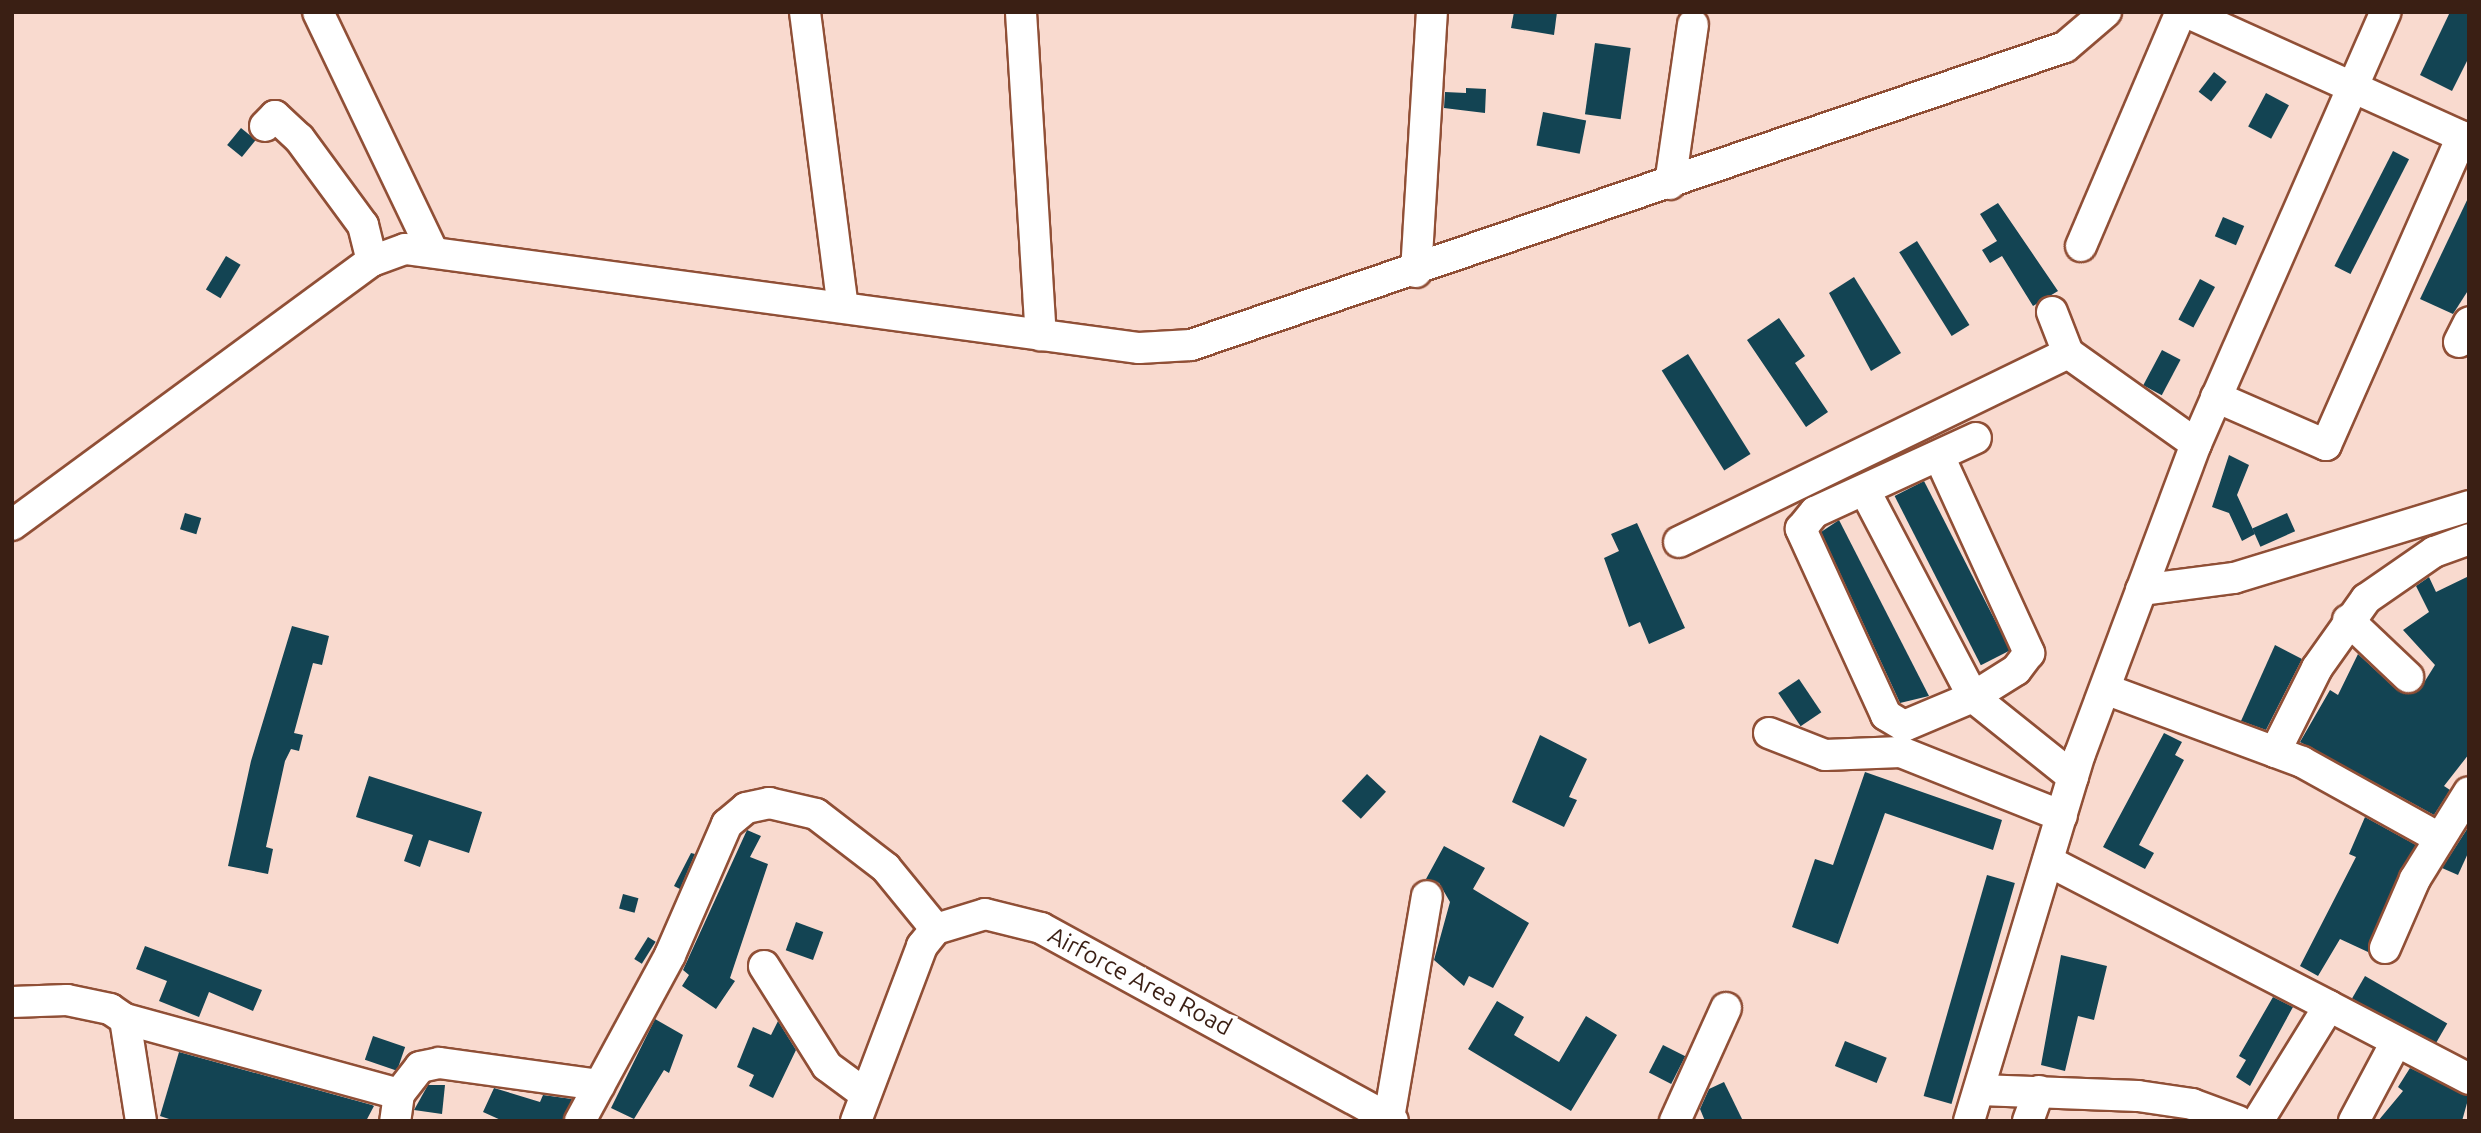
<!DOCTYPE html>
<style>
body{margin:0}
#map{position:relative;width:2481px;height:1133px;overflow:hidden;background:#f9dacf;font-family:Ubuntu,sans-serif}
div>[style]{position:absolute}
.building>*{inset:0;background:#134453;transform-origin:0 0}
.roads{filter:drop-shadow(2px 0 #904f36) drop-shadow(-2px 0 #904f36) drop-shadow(0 2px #904f36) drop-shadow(0 -2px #904f36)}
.minor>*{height:30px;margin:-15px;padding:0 15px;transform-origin:15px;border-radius:15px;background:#fff}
span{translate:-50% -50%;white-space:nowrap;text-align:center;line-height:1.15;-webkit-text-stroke:7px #fff;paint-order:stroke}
.street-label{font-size:24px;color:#3a1f14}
.frame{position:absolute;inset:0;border:14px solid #3a1f14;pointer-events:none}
</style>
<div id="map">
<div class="building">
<i style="clip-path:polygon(1514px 12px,1557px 12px,1554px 35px,1511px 28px)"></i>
<i style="clip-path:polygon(2450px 12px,2469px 12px,2469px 57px,2452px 91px,2420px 75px)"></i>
<i style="left:1595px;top:43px;width:36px;height:72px;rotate:8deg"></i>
<i style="left:2214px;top:72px;width:16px;height:25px;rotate:38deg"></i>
<i style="clip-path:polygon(1466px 88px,1486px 89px,1485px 113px,1444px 108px,1445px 92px,1466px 93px)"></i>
<i style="left:2266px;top:93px;width:26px;height:38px;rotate:28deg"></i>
<i style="left:1543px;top:112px;width:44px;height:34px;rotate:11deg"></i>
<i style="left:241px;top:128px;width:19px;height:22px;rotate:39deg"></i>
<i style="left:2393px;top:151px;width:18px;height:129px;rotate:27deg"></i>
<i style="clip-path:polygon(2469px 196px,2469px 289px,2453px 314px,2420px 299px)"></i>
<i style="clip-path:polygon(1998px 203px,2058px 291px,2033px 306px,2002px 256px,1990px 263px,1982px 250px,1997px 241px,1980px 214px)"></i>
<i style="left:2223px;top:217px;width:23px;height:21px;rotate:23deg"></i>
<i style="left:1917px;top:241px;width:99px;height:21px;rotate:58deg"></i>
<i style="left:226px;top:256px;width:17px;height:39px;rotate:31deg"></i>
<i style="clip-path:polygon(1854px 277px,1901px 353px,1871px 371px,1829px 293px)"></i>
<i style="left:2200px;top:279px;width:17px;height:46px;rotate:28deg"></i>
<i style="clip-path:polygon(1779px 318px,1805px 356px,1795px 363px,1828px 412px,1806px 427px,1747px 340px)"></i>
<i style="left:2162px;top:350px;width:21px;height:40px;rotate:28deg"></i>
<i style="left:1688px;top:354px;width:118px;height:31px;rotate:58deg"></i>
<i style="clip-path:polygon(2229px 455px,2249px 465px,2237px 495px,2255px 534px,2242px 541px,2229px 513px,2212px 507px)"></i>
<i style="left:1924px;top:481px;width:190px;height:33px;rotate:63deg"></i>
<i style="left:185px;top:513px;width:17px;height:17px;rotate:17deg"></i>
<i style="left:2287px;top:513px;width:20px;height:38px;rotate:66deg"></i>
<i style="clip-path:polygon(1839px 520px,1929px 696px,1900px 703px,1821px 532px)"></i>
<i style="clip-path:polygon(1637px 523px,1685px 628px,1649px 644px,1640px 622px,1629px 627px,1604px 558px,1619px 551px,1611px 534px)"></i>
<i style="clip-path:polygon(2469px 576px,2469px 754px,2444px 786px,2450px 790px,2434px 815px,2300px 742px,2330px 690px,2338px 695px,2358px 654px,2397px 690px,2420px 689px,2435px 665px,2403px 630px,2429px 612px,2416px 586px,2429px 577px,2436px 592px)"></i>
<i style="clip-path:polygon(292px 626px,329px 636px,322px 665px,313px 663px,294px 733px,303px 735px,299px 751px,291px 749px,285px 761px,266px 847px,273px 849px,268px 874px,228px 866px,251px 761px)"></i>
<i style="clip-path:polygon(2275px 645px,2302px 659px,2266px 730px,2241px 721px)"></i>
<i style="left:1799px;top:679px;width:40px;height:25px;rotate:56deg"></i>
<i style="clip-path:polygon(2164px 733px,2182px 742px,2175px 755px,2184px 760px,2139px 845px,2154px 853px,2145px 869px,2103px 847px)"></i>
<i style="clip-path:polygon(1540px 735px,1587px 759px,1569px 797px,1577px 800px,1564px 827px,1512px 802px)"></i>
<i style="clip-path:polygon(1865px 772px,2002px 820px,1993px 850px,1885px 813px,1838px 944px,1792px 927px,1815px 859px,1833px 865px)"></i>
<i style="left:1367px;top:774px;width:26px;height:37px;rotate:43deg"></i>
<i style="clip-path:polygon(369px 776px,482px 812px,469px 853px,429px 840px,420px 867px,404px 861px,413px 835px,356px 817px)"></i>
<i style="clip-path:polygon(2365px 817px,2416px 845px,2368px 952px,2340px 939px,2318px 976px,2300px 966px,2356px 857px,2349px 854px)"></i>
<i style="clip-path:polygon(2469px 826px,2469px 851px,2458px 875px,2442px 868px)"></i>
<i style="clip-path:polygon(747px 830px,761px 836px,750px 857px,768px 864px,730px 978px,735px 981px,716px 1009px,682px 986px,689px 975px,683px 970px)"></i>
<i style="clip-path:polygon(1444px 846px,1485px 868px,1473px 889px,1529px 923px,1493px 988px,1469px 976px,1464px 986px,1434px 960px,1450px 902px,1439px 883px,1426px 879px)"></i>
<i style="clip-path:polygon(691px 853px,695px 854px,680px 889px,674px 886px)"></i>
<i style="left:1987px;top:875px;width:29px;height:230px;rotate:16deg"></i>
<i style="left:623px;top:894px;width:16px;height:15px;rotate:15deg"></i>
<i style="left:796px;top:922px;width:29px;height:30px;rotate:20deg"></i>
<i style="left:648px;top:937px;width:9px;height:26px;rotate:32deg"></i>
<i style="clip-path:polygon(145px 946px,262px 990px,253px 1011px,209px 992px,199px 1017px,159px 1001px,167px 981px,136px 969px)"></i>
<i style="clip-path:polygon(2061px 955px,2107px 966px,2094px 1020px,2078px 1016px,2065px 1071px,2041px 1065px)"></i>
<i style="left:2365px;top:976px;width:95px;height:26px;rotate:30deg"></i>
<i style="clip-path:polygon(2273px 997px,2293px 1007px,2250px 1086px,2236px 1077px,2246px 1060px,2239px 1056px)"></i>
<i style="clip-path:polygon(1497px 1001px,1524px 1017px,1514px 1035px,1559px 1062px,1586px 1016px,1617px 1035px,1571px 1111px,1468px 1049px)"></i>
<i style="clip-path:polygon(655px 1019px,683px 1035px,669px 1073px,664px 1070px,634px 1119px,611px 1108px)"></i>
<i style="clip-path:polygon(778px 1021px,796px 1050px,773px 1098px,749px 1086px,754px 1075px,737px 1067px,753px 1027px,771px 1035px)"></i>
<i style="left:373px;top:1036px;width:34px;height:25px;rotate:19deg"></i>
<i style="left:1845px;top:1041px;width:45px;height:27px;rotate:22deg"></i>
<i style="left:1663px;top:1045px;width:25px;height:31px;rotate:27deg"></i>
<i style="clip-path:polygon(179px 1052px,372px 1105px,374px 1106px,366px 1121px,175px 1121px,160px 1116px)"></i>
<i style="clip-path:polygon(2410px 1068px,2469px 1096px,2462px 1121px,2378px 1121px,2403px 1091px,2398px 1087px)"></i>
<i style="clip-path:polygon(1724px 1082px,1743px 1121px,1705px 1121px,1700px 1109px,1709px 1089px)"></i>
<i style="clip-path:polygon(428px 1085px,445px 1085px,442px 1114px,414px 1110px)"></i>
<i style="clip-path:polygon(494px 1088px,540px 1102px,543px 1095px,572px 1099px,563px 1121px,503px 1121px,483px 1112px)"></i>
</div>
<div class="roads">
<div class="minor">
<i style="left:318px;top:12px;width:266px;rotate:64.4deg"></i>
<i style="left:805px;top:12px;width:297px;rotate:82.7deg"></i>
<i style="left:1021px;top:12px;width:324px;rotate:86.5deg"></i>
<i style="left:2186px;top:12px;width:311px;rotate:24.3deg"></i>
<i style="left:265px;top:126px;width:14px;rotate:-45deg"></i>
<i style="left:275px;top:116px;width:33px;rotate:43deg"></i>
<i style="left:299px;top:138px;width:108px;rotate:53.7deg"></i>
<i style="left:363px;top:225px;width:37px;rotate:76deg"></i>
<i style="left:1670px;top:184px;width:161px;rotate:-81.8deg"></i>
<i style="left:2081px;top:246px;width:254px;rotate:-66.9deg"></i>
<i style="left:1416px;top:272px;width:260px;rotate:-86.5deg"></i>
<i style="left:2052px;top:312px;width:44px;rotate:68.7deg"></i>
<i style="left:2068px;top:353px;width:157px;rotate:35.4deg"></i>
<i style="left:2459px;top:342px;width:22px;rotate:-63deg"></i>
<i style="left:2216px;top:397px;width:120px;rotate:23.6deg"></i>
<i style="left:2326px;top:445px;width:337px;rotate:-66.2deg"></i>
<i style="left:1939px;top:456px;width:217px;rotate:65.4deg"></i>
<i style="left:2029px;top:653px;width:21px;rotate:127deg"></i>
<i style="left:2016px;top:670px;width:51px;rotate:147.9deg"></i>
<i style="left:1973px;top:697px;width:75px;rotate:157.2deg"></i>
<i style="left:1904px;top:726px;width:21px;rotate:-149deg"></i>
<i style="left:1886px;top:715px;width:205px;rotate:-114.6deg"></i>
<i style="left:1801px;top:529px;width:22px;rotate:-51deg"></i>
<i style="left:1815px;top:512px;width:177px;rotate:-24.7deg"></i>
<i style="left:1865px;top:491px;width:233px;rotate:62.3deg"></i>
<i style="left:1973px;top:697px;width:128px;rotate:38.7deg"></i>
<i style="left:12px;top:525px;width:446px;rotate:-36.3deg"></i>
<i style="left:372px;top:261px;width:35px;rotate:-20deg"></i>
<i style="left:405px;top:249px;width:741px;rotate:7.68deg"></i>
<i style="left:1139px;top:348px;width:52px;rotate:-3.3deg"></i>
<i style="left:1191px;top:345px;width:923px;rotate:-18.83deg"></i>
<i style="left:2065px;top:47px;width:54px;rotate:-40.5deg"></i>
<i style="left:1679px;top:542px;width:432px;rotate:-25.9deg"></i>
<i style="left:2141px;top:590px;width:94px;rotate:-7.4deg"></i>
<i style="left:2234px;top:578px;width:246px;rotate:-17deg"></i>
<i style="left:2348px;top:620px;width:83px;rotate:43.5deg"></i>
<i style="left:2105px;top:689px;width:210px;rotate:20.3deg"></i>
<i style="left:2302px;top:762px;width:157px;rotate:29deg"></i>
<i style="left:1769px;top:733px;width:60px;rotate:21.4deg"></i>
<i style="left:1825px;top:755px;width:76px;rotate:-2.3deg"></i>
<i style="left:1901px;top:752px;width:173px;rotate:21.7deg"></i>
<i style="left:2275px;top:752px;width:94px;rotate:-63.4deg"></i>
<i style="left:2317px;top:668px;width:85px;rotate:-54.6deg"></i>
<i style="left:2366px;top:599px;width:83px;rotate:-34.7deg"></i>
<i style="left:2434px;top:552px;width:37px;rotate:-20deg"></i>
<i style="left:2048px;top:861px;width:316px;rotate:27.3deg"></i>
<i style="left:2385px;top:948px;width:75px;rotate:-66.5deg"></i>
<i style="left:2415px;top:879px;width:102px;rotate:-58.2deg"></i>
<i style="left:764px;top:966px;width:118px;rotate:57.8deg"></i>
<i style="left:827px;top:1066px;width:47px;rotate:36.4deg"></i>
<i style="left:12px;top:1002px;width:55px;rotate:-2.1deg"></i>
<i style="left:67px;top:1000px;width:44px;rotate:11.8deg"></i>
<i style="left:110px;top:1009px;width:18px;rotate:34deg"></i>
<i style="left:125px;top:1019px;width:103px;rotate:81.1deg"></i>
<i style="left:125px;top:1019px;width:284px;rotate:15.3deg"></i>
<i style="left:399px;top:1094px;width:27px;rotate:98deg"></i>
<i style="left:1980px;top:1090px;width:158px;rotate:2.2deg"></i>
<i style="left:2138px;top:1096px;width:55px;rotate:8.4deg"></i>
<i style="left:2192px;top:1104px;width:49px;rotate:20.3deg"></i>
<i style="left:399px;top:1094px;width:34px;rotate:-52deg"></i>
<i style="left:420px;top:1067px;width:19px;rotate:-12deg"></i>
<i style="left:439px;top:1063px;width:162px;rotate:7.8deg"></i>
<i style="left:1389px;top:1118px;width:225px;rotate:-80.3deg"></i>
<i style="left:580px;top:1121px;width:189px;rotate:-61.5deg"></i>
<i style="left:670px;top:955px;width:143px;rotate:-66.5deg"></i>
<i style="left:727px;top:824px;width:25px;rotate:-40deg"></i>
<i style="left:746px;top:808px;width:24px;rotate:-12deg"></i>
<i style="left:769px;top:803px;width:48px;rotate:13.2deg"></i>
<i style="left:816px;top:814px;width:88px;rotate:37.6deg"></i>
<i style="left:886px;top:868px;width:79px;rotate:50.7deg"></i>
<i style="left:856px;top:1121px;width:187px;rotate:-69.3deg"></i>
<i style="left:922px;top:946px;width:22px;rotate:-51deg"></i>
<i style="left:936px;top:929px;width:51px;rotate:-17deg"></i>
<i style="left:985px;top:914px;width:58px;rotate:14deg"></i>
<i style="left:1041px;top:928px;width:401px;rotate:28.7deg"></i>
<i style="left:1675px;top:1121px;width:124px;rotate:-65.7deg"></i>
<i style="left:1969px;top:1121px;width:383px;rotate:-73.2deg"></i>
<i style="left:2080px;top:754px;width:331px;rotate:-69.5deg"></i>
<i style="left:2196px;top:444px;width:472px;rotate:-66.3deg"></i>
<i style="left:2028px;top:1121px;width:32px;rotate:-70deg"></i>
<i style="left:2258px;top:1121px;width:135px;rotate:-58.3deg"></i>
<i style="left:2329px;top:1006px;width:158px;rotate:27.5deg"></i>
<i style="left:2354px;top:1121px;width:89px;rotate:-62deg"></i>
</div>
</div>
<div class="street-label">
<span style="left:1140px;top:981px;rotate:28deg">Airforce Area Road</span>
</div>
<div class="frame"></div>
</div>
